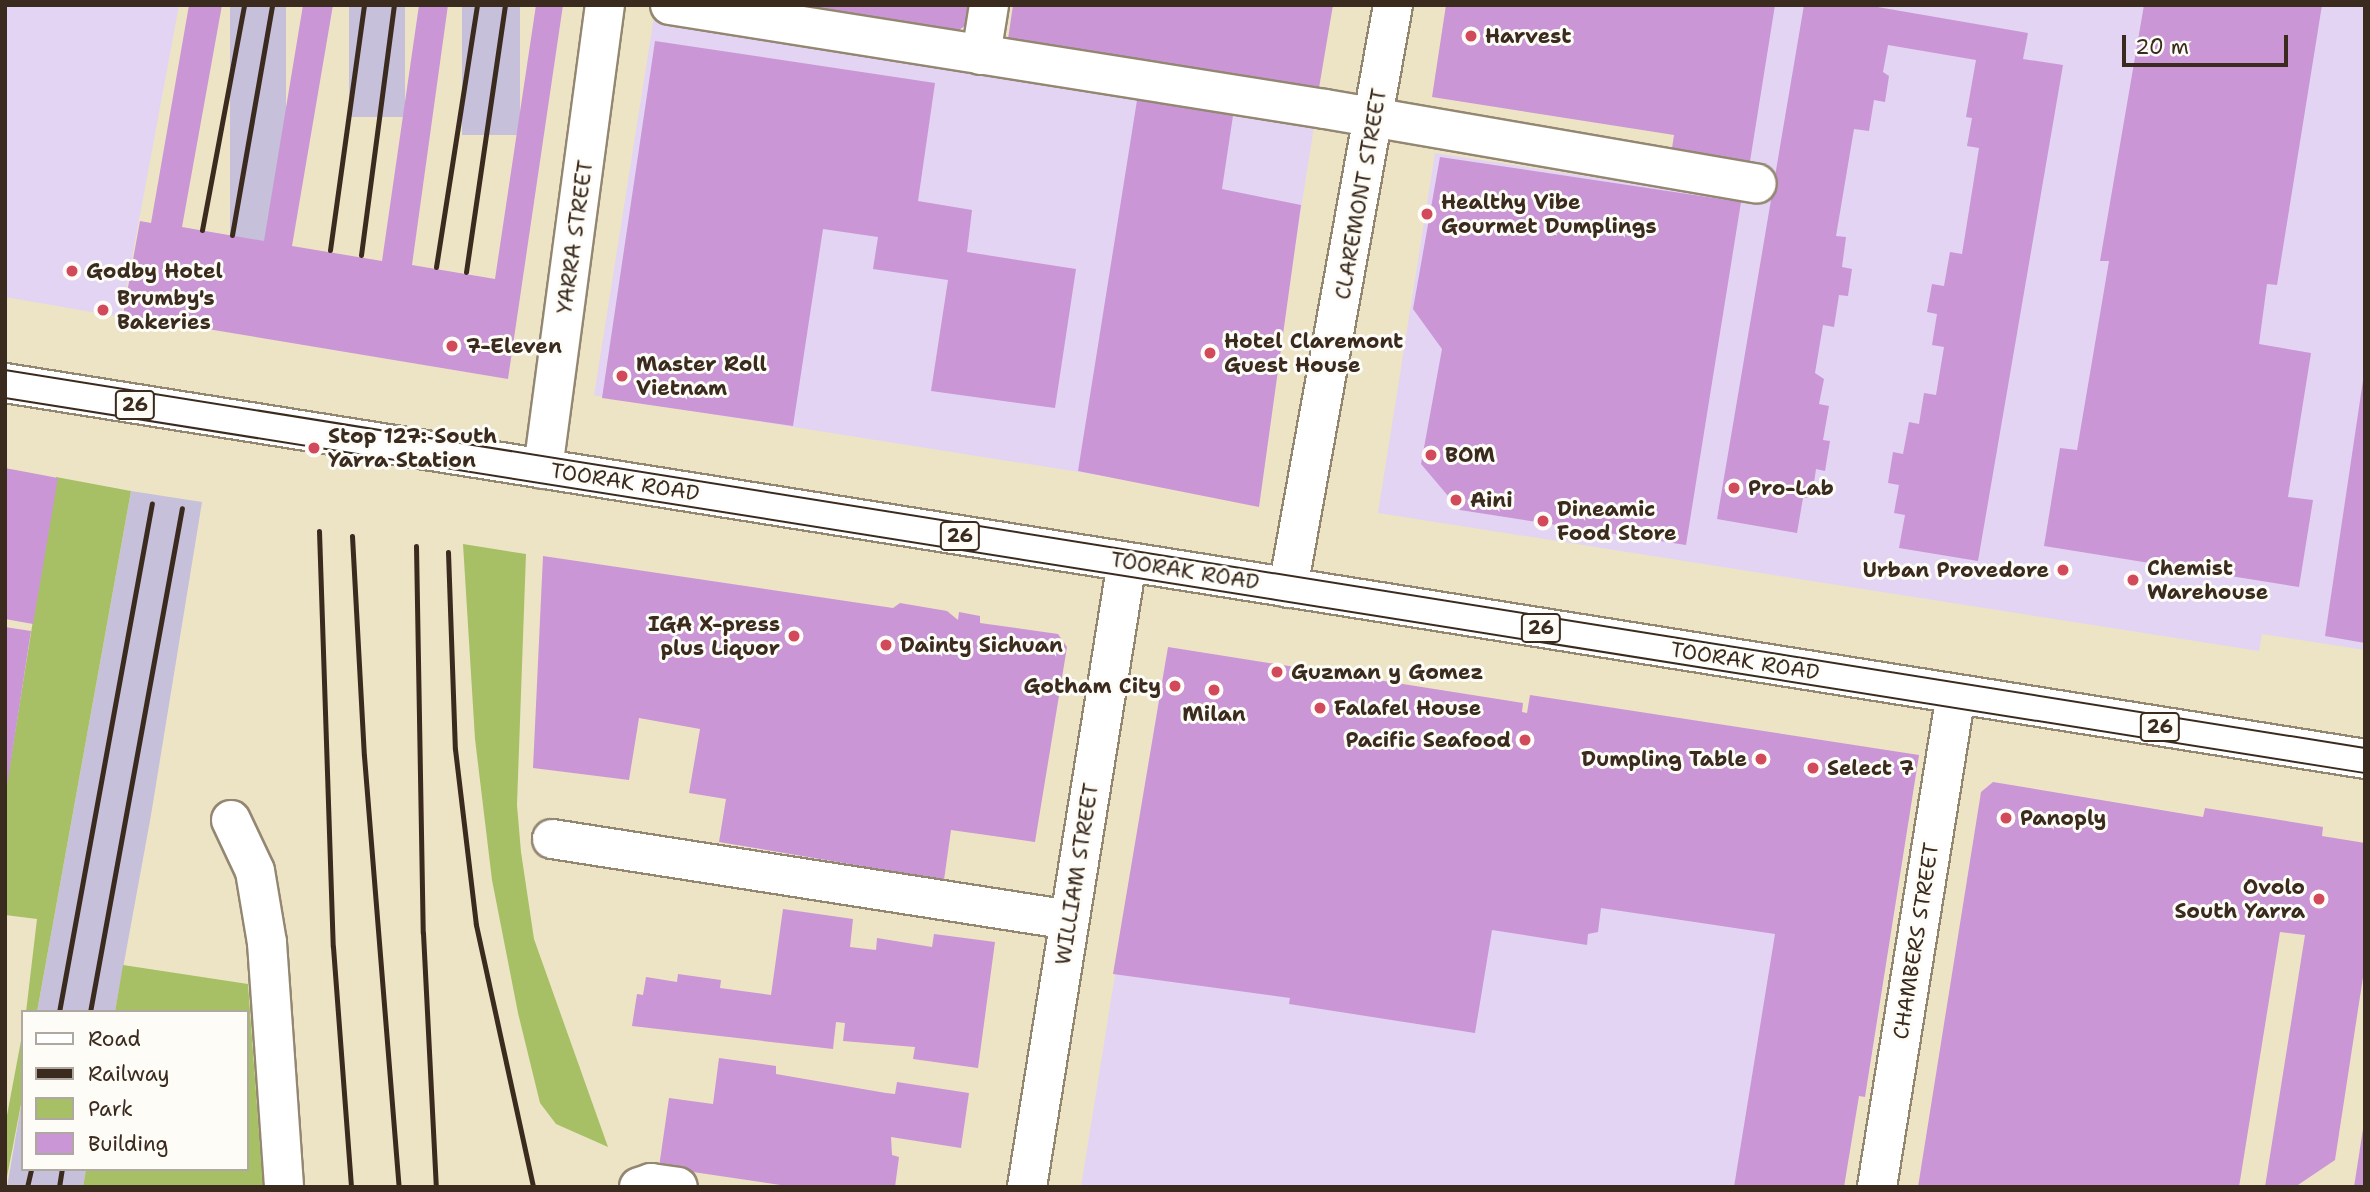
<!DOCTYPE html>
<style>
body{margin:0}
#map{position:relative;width:2370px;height:1192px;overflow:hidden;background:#ede4c6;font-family:"Shantell Sans",sans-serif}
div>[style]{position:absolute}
.built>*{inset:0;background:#e3d4f3;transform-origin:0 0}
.industrial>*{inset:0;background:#c6c0da;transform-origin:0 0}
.green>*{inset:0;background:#a7c066}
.building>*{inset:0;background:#ca96d6}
.roads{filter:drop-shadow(2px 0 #948772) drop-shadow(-2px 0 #948772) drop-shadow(0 2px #948772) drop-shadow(0 -2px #948772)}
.minor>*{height:38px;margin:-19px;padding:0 19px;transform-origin:19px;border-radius:19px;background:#fff}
.major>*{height:38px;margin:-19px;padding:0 19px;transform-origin:19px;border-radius:19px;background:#fff}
.tram>*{height:2px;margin:-1px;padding:0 1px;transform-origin:1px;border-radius:1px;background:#3b2a1e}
.rail>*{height:5px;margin:-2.5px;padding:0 2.5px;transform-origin:2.5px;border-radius:2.5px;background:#3b2a1e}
.dots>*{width:19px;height:19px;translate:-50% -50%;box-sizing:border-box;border:4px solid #fdfcf7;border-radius:50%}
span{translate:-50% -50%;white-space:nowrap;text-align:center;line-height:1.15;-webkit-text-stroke:6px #fdfcf7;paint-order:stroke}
.shield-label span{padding:2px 5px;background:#fdfcf7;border:2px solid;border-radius:5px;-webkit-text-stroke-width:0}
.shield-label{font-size:19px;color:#3b2a1e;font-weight:700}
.poi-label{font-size:21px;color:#3b2a1e;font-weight:700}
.left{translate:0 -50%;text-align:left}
.right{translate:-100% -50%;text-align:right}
.street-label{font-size:21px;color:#3b2a1e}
.frame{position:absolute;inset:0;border:7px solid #3b2a1e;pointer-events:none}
.legend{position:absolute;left:21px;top:1010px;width:228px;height:161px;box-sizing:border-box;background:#fdfcf7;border:2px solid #afa8a0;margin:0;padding:9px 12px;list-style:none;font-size:21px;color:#3b2a1e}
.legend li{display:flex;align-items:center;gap:14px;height:35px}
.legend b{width:35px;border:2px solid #afa8a0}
.scale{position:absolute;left:2122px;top:35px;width:166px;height:32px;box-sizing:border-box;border:4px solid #3b2a1e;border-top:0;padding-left:9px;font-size:21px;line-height:24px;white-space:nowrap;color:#3b2a1e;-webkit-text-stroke:5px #fdfcf7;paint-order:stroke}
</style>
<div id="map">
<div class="built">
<i style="clip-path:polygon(5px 5px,179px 5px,121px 317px,5px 297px)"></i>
<i style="clip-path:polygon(1774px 5px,2365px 5px,2365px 650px,2262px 634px,2259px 651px,1378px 513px,1435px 153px,1741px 200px)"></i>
<i style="left:654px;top:17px;width:669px;height:383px;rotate:9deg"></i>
<i style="clip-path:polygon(1166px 657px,1897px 771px,1833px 1187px,1081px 1187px)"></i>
</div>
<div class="industrial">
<i style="left:230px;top:5px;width:56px;height:250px"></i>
<i style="left:349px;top:5px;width:56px;height:112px"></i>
<i style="left:462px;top:5px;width:58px;height:130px"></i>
<i style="clip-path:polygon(131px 491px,202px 502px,151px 815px,115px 1012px,37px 1012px)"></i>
<i style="clip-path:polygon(23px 1094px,23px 1169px,86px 1169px,83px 1187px,7px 1187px)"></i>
</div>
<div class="green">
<i style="clip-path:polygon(56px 477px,131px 491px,37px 1012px,26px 1012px,37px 919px,5px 915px,5px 795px)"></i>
<i style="clip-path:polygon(463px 544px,526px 554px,517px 805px,521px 852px,534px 939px,608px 1147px,556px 1124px,540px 1103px,518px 1013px,492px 880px,475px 739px)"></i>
<i style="clip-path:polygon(123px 965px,248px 984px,263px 1187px,83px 1187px,86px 1169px,247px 1169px,247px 1012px,115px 1012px)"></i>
<i style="clip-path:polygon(23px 1030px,23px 1094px,5px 1187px,5px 1126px)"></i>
</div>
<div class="building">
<i style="clip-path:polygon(189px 5px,222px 5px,182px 227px,264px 241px,303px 5px,333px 5px,292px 246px,382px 261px,419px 5px,448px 5px,412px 265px,495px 279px,536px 5px,563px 5px,508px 379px,123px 315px,140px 221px,151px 223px)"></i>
<i style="clip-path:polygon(785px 5px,976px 5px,973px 21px,954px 33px)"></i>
<i style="clip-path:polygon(1013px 5px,1333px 5px,1319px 88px,1008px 39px)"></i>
<i style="clip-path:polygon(1446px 5px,1775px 5px,1747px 180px,1669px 168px,1674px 135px,1432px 97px)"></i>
<i style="clip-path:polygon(1804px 5px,1866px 5px,2028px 33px,2023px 59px,2063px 65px,1978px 561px,1899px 548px,1905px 515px,1894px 513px,1899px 485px,1888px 483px,1893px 452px,1903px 454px,1909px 422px,1919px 424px,1924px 393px,1936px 395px,1944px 347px,1932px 345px,1937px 314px,1927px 312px,1932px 284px,1944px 286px,1950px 252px,1962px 254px,1979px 148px,1967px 146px,1972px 118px,1966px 117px,1976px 60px,1888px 45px,1883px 72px,1889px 76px,1885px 102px,1874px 100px,1869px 131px,1854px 129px,1836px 236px,1846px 237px,1842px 267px,1852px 269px,1848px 296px,1839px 295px,1834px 327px,1823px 325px,1815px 373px,1824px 379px,1819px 404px,1829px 406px,1823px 440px,1830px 441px,1825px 471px,1816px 469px,1812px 497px,1803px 498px,1797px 533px,1717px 519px)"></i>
<i style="clip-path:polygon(2144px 5px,2322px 5px,2277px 285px,2267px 284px,2259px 344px,2311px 353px,2288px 497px,2313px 500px,2299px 587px,2044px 546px,2060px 448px,2077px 450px,2109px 261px,2100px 261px)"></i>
<i style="clip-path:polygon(655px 41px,935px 83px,918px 201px,972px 210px,967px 252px,1076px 269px,1055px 408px,931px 391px,948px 280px,873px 269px,878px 237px,823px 229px,793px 426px,602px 398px)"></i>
<i style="clip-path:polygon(1138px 94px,1234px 109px,1222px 189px,1301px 205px,1259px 507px,1078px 471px)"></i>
<i style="clip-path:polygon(1440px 157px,1741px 202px,1686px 545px,1460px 510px,1421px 464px,1442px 349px,1413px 309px)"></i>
<i style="clip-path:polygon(2365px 367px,2365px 643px,2325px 636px)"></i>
<i style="clip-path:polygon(5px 468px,58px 478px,33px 624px,5px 619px)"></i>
<i style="clip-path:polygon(543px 556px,893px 608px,900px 603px,947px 611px,958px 620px,959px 612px,980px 616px,980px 623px,1058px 634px,1067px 647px,1035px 842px,951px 830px,944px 880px,719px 842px,726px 799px,689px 793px,700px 729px,639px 718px,629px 780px,533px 768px)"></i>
<i style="clip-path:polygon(5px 627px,31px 631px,7px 786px,5px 785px)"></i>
<i style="clip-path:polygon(1168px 647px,1523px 703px,1522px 712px,1527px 713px,1530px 695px,1919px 755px,1865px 1097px,1859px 1096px,1844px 1187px,1734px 1187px,1775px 934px,1601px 908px,1598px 932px,1588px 934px,1587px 945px,1492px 930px,1475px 1033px,1289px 1004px,1290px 998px,1113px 974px)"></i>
<i style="clip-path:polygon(1993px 782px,2203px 817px,2205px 808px,2323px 827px,2322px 836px,2365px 843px,2365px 964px,2335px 1160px,2295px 1187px,2265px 1187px,2305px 935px,2280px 932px,2239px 1187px,1918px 1187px,1981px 792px)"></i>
<i style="clip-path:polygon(783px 909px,853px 919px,850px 947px,876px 950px,877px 938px,932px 947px,934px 934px,995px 942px,978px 1068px,913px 1059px,915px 1047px,843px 1041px,845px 1023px,836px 1022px,833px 1049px,632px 1026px,637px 994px,643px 995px,646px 977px,677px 982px,678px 974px,721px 980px,720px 988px,771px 995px)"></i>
<i style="clip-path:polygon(719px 1058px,776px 1066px,776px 1074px,886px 1093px,895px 1094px,897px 1082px,969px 1093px,961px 1148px,891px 1137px,892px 1155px,899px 1157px,895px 1187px,794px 1187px,659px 1167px,669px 1098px,713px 1104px)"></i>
<i style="clip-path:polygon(2363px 1129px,2365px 1187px,2354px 1187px)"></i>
</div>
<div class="roads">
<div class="minor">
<i style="left:670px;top:5px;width:663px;rotate:9.02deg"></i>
<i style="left:1325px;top:109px;width:438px;rotate:9.8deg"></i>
<i style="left:981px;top:55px;width:51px;rotate:-80.9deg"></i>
<i style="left:543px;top:469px;width:468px;rotate:-82.4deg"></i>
<i style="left:1288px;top:588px;width:592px;rotate:-79.79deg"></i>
<i style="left:231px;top:820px;width:56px;rotate:64.8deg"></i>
<i style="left:255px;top:871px;width:73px;rotate:80.5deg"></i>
<i style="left:267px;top:943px;width:245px;rotate:86deg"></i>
<i style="left:552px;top:839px;width:524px;rotate:8.89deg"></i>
<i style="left:639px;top:1187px;width:13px;rotate:-18deg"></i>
<i style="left:651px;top:1183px;width:27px;rotate:8deg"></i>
<i style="left:1027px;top:1187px;width:633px;rotate:-80.91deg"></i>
<i style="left:1877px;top:1187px;width:498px;rotate:-80.9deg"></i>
</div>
<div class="major">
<i style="left:5px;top:383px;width:2390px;rotate:9.05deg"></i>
</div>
</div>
<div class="tram">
<i style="left:5px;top:370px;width:2390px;rotate:9.1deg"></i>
<i style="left:5px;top:398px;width:2390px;rotate:9.03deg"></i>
</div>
<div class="rail">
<i style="left:202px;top:230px;width:229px;rotate:-79.4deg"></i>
<i style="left:232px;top:235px;width:233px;rotate:-80.1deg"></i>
<i style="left:330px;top:250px;width:247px;rotate:-82.1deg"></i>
<i style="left:361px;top:255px;width:252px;rotate:-82.5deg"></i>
<i style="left:436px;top:267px;width:265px;rotate:-81.1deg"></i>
<i style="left:466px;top:272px;width:270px;rotate:-81.7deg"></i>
<i style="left:319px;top:531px;width:416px;rotate:88.1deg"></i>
<i style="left:333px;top:947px;width:241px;rotate:85.7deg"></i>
<i style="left:352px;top:536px;width:220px;rotate:86.9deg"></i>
<i style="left:364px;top:756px;width:432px;rotate:85.4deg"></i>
<i style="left:416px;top:546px;width:387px;rotate:89deg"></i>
<i style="left:423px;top:933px;width:254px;rotate:87.1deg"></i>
<i style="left:448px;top:552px;width:197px;rotate:88deg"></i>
<i style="left:455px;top:749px;width:177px;rotate:83.2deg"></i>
<i style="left:476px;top:925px;width:268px;rotate:77.7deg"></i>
<i style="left:59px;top:1012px;width:517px;rotate:-79.65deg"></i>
<i style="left:90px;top:1012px;width:512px;rotate:-79.66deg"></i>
<i style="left:27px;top:1187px;width:18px;rotate:-77deg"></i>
<i style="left:59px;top:1187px;width:18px;rotate:-81deg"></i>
</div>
<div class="dots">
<i style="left:1471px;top:36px;background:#d1495b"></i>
<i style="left:1427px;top:214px;background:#d1495b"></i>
<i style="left:72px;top:271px;background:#d1495b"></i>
<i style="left:103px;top:310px;background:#d1495b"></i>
<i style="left:452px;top:346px;background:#d1495b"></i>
<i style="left:1210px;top:353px;background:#d1495b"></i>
<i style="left:622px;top:376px;background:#d1495b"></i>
<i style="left:314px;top:448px;background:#d1495b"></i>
<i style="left:1431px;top:455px;background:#d1495b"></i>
<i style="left:1734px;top:488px;background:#d1495b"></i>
<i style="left:1456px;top:500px;background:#d1495b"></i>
<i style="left:1543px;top:521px;background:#d1495b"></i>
<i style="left:2063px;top:570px;background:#d1495b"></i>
<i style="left:2133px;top:580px;background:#d1495b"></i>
<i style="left:794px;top:636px;background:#d1495b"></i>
<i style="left:886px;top:645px;background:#d1495b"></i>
<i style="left:1277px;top:672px;background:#d1495b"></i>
<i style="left:1175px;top:686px;background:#d1495b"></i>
<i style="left:1214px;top:690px;background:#d1495b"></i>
<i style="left:1320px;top:708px;background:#d1495b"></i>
<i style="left:1525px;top:740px;background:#d1495b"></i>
<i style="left:1761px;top:759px;background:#d1495b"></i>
<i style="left:1813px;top:768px;background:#d1495b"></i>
<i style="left:2006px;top:818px;background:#d1495b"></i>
<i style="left:2319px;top:899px;background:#d1495b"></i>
</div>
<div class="shield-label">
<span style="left:135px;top:405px">26</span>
<span style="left:960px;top:536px">26</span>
<span style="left:1541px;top:628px">26</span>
<span style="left:2160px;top:727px">26</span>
</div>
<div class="poi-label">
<span class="left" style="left:1485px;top:36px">Harvest</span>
<span class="left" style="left:1441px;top:214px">Healthy Vibe<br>Gourmet Dumplings</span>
<span class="left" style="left:86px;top:271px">Godby Hotel</span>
<span class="left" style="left:117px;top:310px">Brumby's<br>Bakeries</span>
<span class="left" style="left:1224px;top:353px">Hotel Claremont<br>Guest House</span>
<span class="left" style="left:466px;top:346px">7-Eleven</span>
<span class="left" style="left:636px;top:376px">Master Roll<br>Vietnam</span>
<span class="left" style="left:328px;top:448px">Stop 127: South<br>Yarra Station</span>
<span class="left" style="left:1445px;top:455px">BOM</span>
<span class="left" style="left:1748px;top:488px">Pro-Lab</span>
<span class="left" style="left:1470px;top:500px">Aini</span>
<span class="left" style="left:1557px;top:521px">Dineamic<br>Food Store</span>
<span class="left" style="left:2147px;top:580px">Chemist<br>Warehouse</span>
<span class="right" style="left:2049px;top:570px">Urban Provedore</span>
<span class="right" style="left:780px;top:636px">IGA X-press<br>plus Liquor</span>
<span class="left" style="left:900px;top:645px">Dainty Sichuan</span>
<span class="left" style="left:1291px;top:672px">Guzman y Gomez</span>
<span class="right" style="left:1161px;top:686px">Gotham City</span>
<span class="left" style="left:1334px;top:708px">Falafel House</span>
<span style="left:1214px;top:714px">Milan</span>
<span class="right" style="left:1511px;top:740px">Pacific Seafood</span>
<span class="right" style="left:1747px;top:759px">Dumpling Table</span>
<span class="left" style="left:1827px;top:768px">Select 7</span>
<span class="left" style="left:2020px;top:818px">Panoply</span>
<span class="right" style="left:2305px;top:899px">Ovolo<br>South Yarra</span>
</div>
<div class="street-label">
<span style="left:1361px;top:194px;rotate:-80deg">CLAREMONT STREET</span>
<span style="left:575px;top:237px;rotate:-82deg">YARRA STREET</span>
<span style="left:625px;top:482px;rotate:9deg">TOORAK ROAD</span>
<span style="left:1185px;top:571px;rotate:9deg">TOORAK ROAD</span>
<span style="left:1745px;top:661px;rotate:9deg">TOORAK ROAD</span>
<span style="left:1077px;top:874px;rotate:-81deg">WILLIAM STREET</span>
<span style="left:1916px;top:941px;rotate:-81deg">CHAMBERS STREET</span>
</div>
<div class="frame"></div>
<ul class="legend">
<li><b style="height:9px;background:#fff"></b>Road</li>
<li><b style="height:9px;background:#3b2a1e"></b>Railway</li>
<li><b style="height:19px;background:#a7c066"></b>Park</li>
<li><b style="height:19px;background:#ca96d6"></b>Building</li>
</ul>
<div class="scale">20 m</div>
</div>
